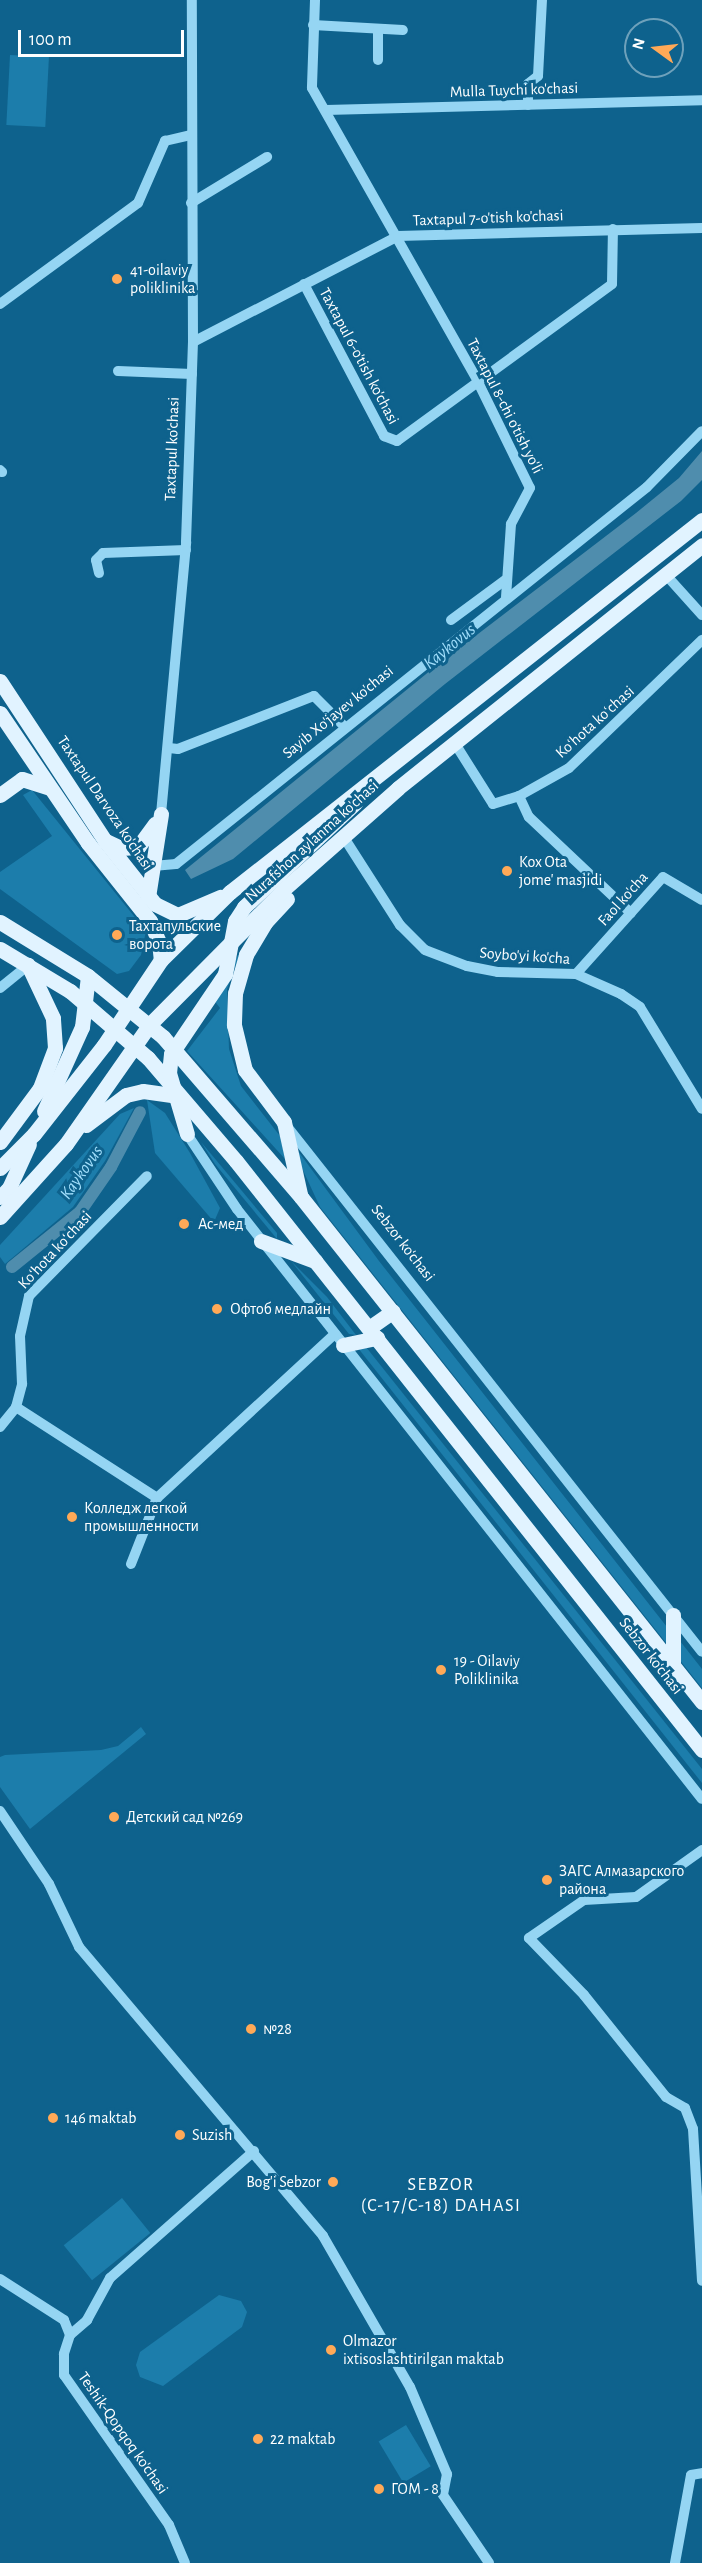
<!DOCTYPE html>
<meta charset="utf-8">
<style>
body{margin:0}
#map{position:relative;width:702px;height:2563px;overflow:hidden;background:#0e628d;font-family:"Alegreya Sans",sans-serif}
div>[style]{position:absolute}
.green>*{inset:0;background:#1c7dab;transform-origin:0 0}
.water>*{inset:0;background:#4f8dad}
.canal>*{height:12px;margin:-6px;padding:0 6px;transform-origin:6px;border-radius:6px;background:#4f8dad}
.minor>*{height:10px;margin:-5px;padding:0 5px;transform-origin:5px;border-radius:5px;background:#95d5f3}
.major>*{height:15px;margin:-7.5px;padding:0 7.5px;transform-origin:7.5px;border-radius:7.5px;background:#e1f3ff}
.dots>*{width:16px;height:16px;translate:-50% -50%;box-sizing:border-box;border:3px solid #0e628d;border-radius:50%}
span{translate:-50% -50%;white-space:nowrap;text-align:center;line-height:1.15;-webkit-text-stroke:6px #0e628d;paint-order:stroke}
.street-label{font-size:16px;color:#fff}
.poi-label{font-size:16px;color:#fff}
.left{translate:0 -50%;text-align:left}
.right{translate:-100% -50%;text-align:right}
.water-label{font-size:18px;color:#a1defb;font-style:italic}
.neighbourhood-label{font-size:18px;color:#fff;letter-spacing:1.5px}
.north{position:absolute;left:624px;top:18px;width:60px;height:60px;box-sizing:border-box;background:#0e628d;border:2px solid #6ea1bb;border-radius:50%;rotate:285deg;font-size:16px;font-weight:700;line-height:24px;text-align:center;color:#fff}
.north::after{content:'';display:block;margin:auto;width:21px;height:27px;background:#ffa957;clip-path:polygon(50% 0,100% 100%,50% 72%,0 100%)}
.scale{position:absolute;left:18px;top:30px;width:166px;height:27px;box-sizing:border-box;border:3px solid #fff;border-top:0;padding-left:8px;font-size:18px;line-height:21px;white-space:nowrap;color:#fff;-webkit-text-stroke:4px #0e628d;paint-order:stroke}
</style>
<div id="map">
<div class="green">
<i style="left:10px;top:55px;width:39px;height:70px;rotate:3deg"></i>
<i style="clip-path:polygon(32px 790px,146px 931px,141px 955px,129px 971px,117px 974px,0 889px,0 872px,52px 836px,23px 795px)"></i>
<i style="clip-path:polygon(242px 948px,227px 989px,229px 1049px,241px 1086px,280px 1136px,285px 1159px,187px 1051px,220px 1008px,213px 999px)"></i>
<i style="clip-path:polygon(147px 1100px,165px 1113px,190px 1153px,220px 1208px,214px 1222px,155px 1153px)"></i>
<i style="clip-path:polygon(134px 1108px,105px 1161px,73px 1207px,5px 1264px,0 1257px,0 1245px,120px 1114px)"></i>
<i style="clip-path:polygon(201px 1142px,277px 1233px,277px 1239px,215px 1164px)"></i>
<i style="clip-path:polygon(298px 1151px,379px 1261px,667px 1627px,667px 1644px,320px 1207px,295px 1153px)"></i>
<i style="clip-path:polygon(291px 1261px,327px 1297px,356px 1335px,349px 1334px)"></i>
<i style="clip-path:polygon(366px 1347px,702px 1769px,702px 1783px,358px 1348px)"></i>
<i style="clip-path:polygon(680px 1641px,702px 1669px,702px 1688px,679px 1659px)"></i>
<i style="clip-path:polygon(141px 1727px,146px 1734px,30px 1829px,0 1787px,0 1757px,5px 1755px,101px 1750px,118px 1746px)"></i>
<i style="left:122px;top:2198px;width:45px;height:75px;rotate:51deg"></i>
<i style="clip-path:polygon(219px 2295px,241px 2301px,247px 2312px,242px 2327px,163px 2386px,140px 2377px,136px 2365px,140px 2352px)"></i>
<i style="left:406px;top:2425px;width:48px;height:32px;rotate:59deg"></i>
</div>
<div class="water">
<i style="clip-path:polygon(702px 451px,702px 480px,681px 501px,445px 684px,233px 859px,191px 879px,185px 870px,431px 670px,636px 513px,679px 478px)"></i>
</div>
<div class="canal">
<i style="left:12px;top:1267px;width:87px;rotate:-39deg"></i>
<i style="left:80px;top:1212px;width:55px;rotate:-55.4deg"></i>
<i style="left:111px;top:1167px;width:62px;rotate:-62.2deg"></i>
</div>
<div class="minor">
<i style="left:315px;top:0;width:88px;rotate:92deg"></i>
<i style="left:312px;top:88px;width:335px;rotate:60.5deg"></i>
<i style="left:477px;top:380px;width:120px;rotate:63.9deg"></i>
<i style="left:530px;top:488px;width:41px;rotate:117.8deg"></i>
<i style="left:511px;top:524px;width:73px;rotate:93.9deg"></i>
<i style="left:313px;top:25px;width:90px;rotate:3.2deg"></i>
<i style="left:378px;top:60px;width:31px;rotate:-90deg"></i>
<i style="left:528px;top:105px;width:21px;rotate:-90deg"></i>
<i style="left:528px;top:84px;width:13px;rotate:-39deg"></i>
<i style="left:538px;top:76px;width:76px;rotate:-87deg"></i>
<i style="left:326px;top:110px;width:376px;rotate:-1.5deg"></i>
<i style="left:191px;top:203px;width:89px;rotate:-31.2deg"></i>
<i style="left:304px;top:284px;width:172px;rotate:62.2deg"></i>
<i style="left:384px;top:436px;width:14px;rotate:21deg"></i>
<i style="left:397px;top:441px;width:266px;rotate:-36.1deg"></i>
<i style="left:612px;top:284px;width:55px;rotate:-89deg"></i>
<i style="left:0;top:304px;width:171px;rotate:-36.2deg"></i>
<i style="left:138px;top:203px;width:68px;rotate:-66.5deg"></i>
<i style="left:165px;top:141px;width:26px;rotate:-13deg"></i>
<i style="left:193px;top:342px;width:231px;rotate:-27.3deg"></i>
<i style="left:398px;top:236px;width:304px;rotate:-1.5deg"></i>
<i style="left:118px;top:371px;width:74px;rotate:2.3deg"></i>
<i style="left:0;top:470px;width:3px;rotate:45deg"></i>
<i style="left:99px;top:573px;width:13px;rotate:-103deg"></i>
<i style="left:96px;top:560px;width:10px;rotate:-45deg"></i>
<i style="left:103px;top:553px;width:83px;rotate:-2.1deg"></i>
<i style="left:666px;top:575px;width:54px;rotate:48deg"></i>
<i style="left:451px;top:620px;width:67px;rotate:-36.5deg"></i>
<i style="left:454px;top:742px;width:73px;rotate:57.8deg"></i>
<i style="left:493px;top:804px;width:27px;rotate:-17deg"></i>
<i style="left:519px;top:796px;width:57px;rotate:-29.2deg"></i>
<i style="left:569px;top:768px;width:185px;rotate:-43.9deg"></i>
<i style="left:169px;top:748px;width:9px;rotate:6deg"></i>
<i style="left:178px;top:749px;width:146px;rotate:-21.3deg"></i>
<i style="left:314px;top:696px;width:42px;rotate:45deg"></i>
<i style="left:519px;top:796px;width:23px;rotate:65deg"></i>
<i style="left:529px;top:817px;width:140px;rotate:43.3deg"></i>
<i style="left:161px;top:814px;width:273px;rotate:-84.7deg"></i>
<i style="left:186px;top:542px;width:200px;rotate:-88deg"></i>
<i style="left:193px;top:342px;width:342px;rotate:-90.2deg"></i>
<i style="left:343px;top:836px;width:106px;rotate:57.4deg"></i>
<i style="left:400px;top:925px;width:35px;rotate:45deg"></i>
<i style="left:425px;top:950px;width:45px;rotate:20.9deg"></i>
<i style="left:467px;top:966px;width:32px;rotate:11deg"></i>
<i style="left:498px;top:972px;width:78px;rotate:1.5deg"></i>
<i style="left:576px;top:974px;width:49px;rotate:24deg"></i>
<i style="left:621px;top:994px;width:23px;rotate:34deg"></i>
<i style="left:640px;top:1007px;width:119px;rotate:58.7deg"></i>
<i style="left:153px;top:866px;width:23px;rotate:-5deg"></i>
<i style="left:176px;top:864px;width:603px;rotate:-38.67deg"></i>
<i style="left:647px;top:487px;width:78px;rotate:-45.5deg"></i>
<i style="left:576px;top:974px;width:130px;rotate:-48.1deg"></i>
<i style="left:663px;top:877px;width:45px;rotate:30.5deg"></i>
<i style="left:0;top:988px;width:36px;rotate:-39deg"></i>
<i style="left:286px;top:1125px;width:671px;rotate:51.71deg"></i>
<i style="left:187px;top:1134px;width:90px;rotate:56.3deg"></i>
<i style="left:237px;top:1209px;width:751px;rotate:51.76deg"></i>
<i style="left:16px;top:1407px;width:168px;rotate:32.8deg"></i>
<i style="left:0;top:1427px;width:26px;rotate:-51deg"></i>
<i style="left:16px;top:1407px;width:24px;rotate:-75deg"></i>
<i style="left:22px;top:1384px;width:48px;rotate:-92.4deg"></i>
<i style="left:20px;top:1336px;width:41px;rotate:-77.3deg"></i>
<i style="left:29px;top:1296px;width:168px;rotate:-45.5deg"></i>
<i style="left:131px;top:1564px;width:71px;rotate:-68.5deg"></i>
<i style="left:157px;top:1498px;width:242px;rotate:-42.7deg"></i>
<i style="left:0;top:1811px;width:88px;rotate:56.1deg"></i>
<i style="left:49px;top:1884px;width:70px;rotate:64.5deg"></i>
<i style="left:79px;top:1947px;width:378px;rotate:49.8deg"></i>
<i style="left:323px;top:2236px;width:174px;rotate:60.1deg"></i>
<i style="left:410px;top:2387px;width:95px;rotate:67deg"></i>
<i style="left:447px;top:2474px;width:21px;rotate:101deg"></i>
<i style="left:443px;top:2495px;width:82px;rotate:55.9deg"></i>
<i style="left:702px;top:1850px;width:81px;rotate:144.5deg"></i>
<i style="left:636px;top:1897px;width:52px;rotate:176.7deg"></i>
<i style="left:584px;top:1900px;width:67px;rotate:145.4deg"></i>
<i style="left:529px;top:1938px;width:79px;rotate:46deg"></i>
<i style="left:584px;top:1995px;width:131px;rotate:51.2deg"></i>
<i style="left:666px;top:2097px;width:22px;rotate:30deg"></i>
<i style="left:685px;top:2108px;width:22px;rotate:69deg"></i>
<i style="left:693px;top:2129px;width:152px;rotate:86.6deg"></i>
<i style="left:0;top:2279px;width:76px;rotate:32.6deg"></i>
<i style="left:64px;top:2320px;width:16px;rotate:68deg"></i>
<i style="left:70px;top:2335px;width:20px;rotate:108deg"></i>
<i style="left:64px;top:2354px;width:21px;rotate:90deg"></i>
<i style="left:64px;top:2375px;width:183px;rotate:55deg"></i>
<i style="left:169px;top:2525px;width:41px;rotate:67.2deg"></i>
<i style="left:70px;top:2335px;width:23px;rotate:-41deg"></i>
<i style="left:87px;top:2320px;width:48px;rotate:-61.3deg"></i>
<i style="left:110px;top:2278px;width:192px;rotate:-41.4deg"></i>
<i style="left:675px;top:2563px;width:89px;rotate:-79.7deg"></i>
<i style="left:691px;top:2475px;width:11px;rotate:-10deg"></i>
</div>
<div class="major">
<i style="left:0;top:681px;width:191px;rotate:56.7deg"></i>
<i style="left:105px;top:841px;width:80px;rotate:51.6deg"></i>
<i style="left:155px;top:904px;width:25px;rotate:26deg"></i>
<i style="left:178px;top:915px;width:46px;rotate:-23.2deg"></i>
<i style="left:0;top:713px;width:157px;rotate:55.9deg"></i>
<i style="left:88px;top:843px;width:100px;rotate:51.5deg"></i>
<i style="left:150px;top:921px;width:23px;rotate:67deg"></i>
<i style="left:159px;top:942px;width:18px;rotate:84deg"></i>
<i style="left:0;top:795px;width:27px;rotate:-36deg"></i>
<i style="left:22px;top:779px;width:29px;rotate:18deg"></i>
<i style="left:106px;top:841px;width:17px;rotate:25deg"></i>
<i style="left:121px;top:848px;width:17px;rotate:-3deg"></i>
<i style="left:138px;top:847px;width:29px;rotate:-54deg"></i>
<i style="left:148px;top:897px;width:84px;rotate:-81.1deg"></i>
<i style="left:287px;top:899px;width:33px;rotate:133deg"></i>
<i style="left:265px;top:923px;width:37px;rotate:121deg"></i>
<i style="left:246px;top:955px;width:40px;rotate:106deg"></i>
<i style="left:235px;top:993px;width:32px;rotate:92deg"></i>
<i style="left:234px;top:1025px;width:46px;rotate:76.3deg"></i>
<i style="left:245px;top:1070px;width:65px;rotate:53.1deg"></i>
<i style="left:284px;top:1122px;width:74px;rotate:77.5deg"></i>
<i style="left:0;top:922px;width:103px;rotate:31.5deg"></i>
<i style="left:88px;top:976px;width:97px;rotate:39.1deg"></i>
<i style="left:163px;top:1037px;width:211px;rotate:49.2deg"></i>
<i style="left:301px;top:1197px;width:645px;rotate:51.55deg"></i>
<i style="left:0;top:949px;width:82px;rotate:31deg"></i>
<i style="left:70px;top:991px;width:103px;rotate:40.7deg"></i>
<i style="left:148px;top:1058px;width:135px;rotate:49.5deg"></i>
<i style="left:236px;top:1161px;width:751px;rotate:51.65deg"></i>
<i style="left:44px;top:1111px;width:92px;rotate:-65.7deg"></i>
<i style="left:82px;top:1027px;width:51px;rotate:-83.3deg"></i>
<i style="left:86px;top:1125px;width:50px;rotate:-36.9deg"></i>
<i style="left:126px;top:1095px;width:17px;rotate:-13deg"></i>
<i style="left:143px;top:1091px;width:34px;rotate:8deg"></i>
<i style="left:187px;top:1134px;width:64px;rotate:-106.4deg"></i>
<i style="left:169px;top:1073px;width:19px;rotate:-84deg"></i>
<i style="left:171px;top:1054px;width:97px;rotate:-56deg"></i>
<i style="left:225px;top:974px;width:54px;rotate:-79.3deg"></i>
<i style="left:235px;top:921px;width:17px;rotate:-57deg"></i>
<i style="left:244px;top:907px;width:152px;rotate:-43.1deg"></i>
<i style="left:0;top:1142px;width:67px;rotate:-53.5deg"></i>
<i style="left:40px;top:1088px;width:43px;rotate:-69.4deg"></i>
<i style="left:55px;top:1048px;width:30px;rotate:-94deg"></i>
<i style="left:53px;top:1018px;width:59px;rotate:-115.3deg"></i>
<i style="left:0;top:1168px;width:48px;rotate:-45deg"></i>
<i style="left:34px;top:1134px;width:113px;rotate:-51.8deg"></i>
<i style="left:104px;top:1045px;width:102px;rotate:-56.2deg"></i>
<i style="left:161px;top:960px;width:97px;rotate:-44.6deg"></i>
<i style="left:230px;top:892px;width:601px;rotate:-38.24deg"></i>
<i style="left:0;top:1197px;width:13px;rotate:-45deg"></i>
<i style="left:9px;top:1188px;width:48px;rotate:-65.6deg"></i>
<i style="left:0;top:1217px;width:98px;rotate:-47.9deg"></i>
<i style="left:66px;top:1144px;width:146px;rotate:-55deg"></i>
<i style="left:150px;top:1024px;width:190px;rotate:-45.2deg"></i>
<i style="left:284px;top:889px;width:152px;rotate:-41.5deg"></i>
<i style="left:398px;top:788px;width:389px;rotate:-38.6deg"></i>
<i style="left:261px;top:1241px;width:58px;rotate:20.3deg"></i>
<i style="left:369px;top:1328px;width:29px;rotate:-35deg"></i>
<i style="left:343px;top:1345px;width:35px;rotate:-12deg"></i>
<i style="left:673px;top:1615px;width:49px;rotate:90deg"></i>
</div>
<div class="dots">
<i style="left:117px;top:279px;background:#ffa957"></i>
<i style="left:507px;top:871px;background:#ffa957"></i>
<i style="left:117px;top:935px;background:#ffa957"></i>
<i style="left:184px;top:1224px;background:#ffa957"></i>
<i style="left:217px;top:1309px;background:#ffa957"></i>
<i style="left:72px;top:1517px;background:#ffa957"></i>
<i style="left:441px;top:1670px;background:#ffa957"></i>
<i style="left:114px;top:1817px;background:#ffa957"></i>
<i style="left:547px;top:1880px;background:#ffa957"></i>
<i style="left:251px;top:2029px;background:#ffa957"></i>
<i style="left:53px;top:2118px;background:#ffa957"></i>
<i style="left:180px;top:2135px;background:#ffa957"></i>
<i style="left:333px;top:2182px;background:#ffa957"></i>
<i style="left:331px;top:2350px;background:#ffa957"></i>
<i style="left:258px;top:2439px;background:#ffa957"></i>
<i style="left:379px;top:2489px;background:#ffa957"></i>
</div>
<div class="street-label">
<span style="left:514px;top:90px;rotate:-2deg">Mulla Tuychi ko'chasi</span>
<span style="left:488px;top:218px;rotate:-2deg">Taxtapul 7-o'tish ko'chasi</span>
<span style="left:359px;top:356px;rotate:62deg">Taxtapul 6-o'tish ko'chasi</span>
<span style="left:505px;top:406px;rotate:63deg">Taxtapul 8-chi o'tish yo'li</span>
<span style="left:172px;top:449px;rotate:-88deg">Taxtapul ko'chasi</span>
<span style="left:338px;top:712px;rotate:-39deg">Sayib Xo'jayev ko'chasi</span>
<span style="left:595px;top:722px;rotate:-42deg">Koʻhota koʻchasi</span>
<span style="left:105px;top:803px;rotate:56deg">Taxtapul Darvoza ko'chasi</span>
<span style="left:312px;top:841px;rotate:-42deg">Nurafshon aylanma ko'chasi</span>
<span style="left:623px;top:899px;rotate:-48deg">Faol ko'cha</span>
<span style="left:525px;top:956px;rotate:4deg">Soybo'yi ko'cha</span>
<span style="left:403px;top:1243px;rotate:52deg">Sebzor ko‘chasi</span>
<span style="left:55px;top:1250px;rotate:-47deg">Koʻhota koʻchasi</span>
<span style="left:651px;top:1656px;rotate:52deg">Sebzor ko‘chasi</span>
<span style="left:123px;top:2433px;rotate:55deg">Teshik-Qopqoq ko'chasi</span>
</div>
<div class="poi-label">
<span class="left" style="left:130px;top:279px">41-oilaviy<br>poliklinika</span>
<span class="left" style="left:519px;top:871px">Kox Ota<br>jome' masjidi</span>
<span class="left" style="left:129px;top:935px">Тахтапульские<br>ворота</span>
<span class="left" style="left:198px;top:1224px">Ас-мед</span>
<span class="left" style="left:230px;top:1309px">Офтоб медлайн</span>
<span class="left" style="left:84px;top:1517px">Колледж легкой<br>промышленности</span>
<span class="left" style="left:454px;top:1670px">19 - Oilaviy<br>Poliklinika</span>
<span class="left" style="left:126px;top:1817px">Детский сад №269</span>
<span class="left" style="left:559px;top:1880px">ЗАГС Алмазарского<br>района</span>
<span class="left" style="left:263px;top:2029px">№28</span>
<span class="left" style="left:65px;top:2118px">146 maktab</span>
<span class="left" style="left:192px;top:2135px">Suzish</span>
<span class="right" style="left:321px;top:2182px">Bog'i Sebzor</span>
<span class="left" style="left:343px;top:2350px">Olmazor<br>ixtisoslashtirilgan maktab</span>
<span class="left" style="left:270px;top:2439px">22 maktab</span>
<span class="left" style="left:391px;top:2489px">ГОМ - 8</span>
</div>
<div class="water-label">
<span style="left:450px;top:647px;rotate:-39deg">Kaykovus</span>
<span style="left:82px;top:1173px;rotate:-55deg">Kaykovus</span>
</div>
<div class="neighbourhood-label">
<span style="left:441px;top:2196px">SEBZOR<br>(C-17/C-18) DAHASI</span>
</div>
<div class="north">N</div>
<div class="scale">100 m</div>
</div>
